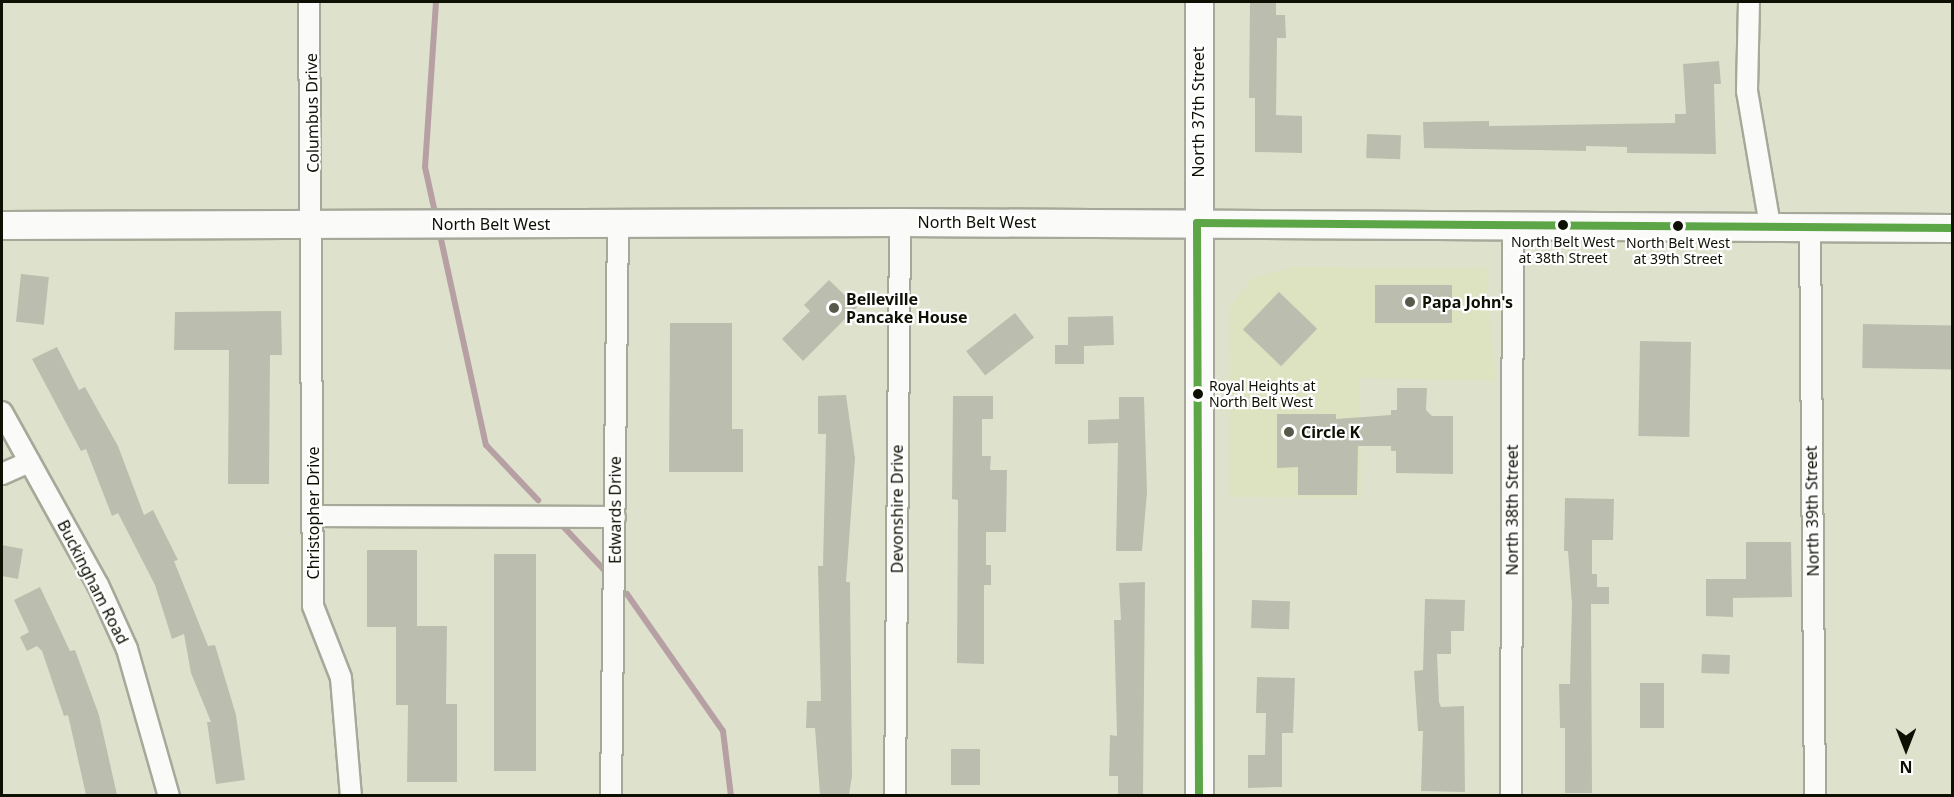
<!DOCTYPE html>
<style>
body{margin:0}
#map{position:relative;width:1954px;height:797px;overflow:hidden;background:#dee2cd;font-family:"Noto Sans",sans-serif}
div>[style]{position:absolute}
.built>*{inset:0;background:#dde3c1}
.stream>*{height:6px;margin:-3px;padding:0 3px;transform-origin:3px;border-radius:3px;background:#b6a0a4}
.building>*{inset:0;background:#bbbeae;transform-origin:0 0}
.roads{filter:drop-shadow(2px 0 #a6a999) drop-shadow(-2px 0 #a6a999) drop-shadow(0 2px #a6a999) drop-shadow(0 -2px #a6a999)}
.street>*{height:20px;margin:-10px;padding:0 10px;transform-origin:10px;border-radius:10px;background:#fafbf8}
.secondary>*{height:27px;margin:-13.5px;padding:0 13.5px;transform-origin:13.5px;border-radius:13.5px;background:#fafbf8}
.bus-1>*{height:8px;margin:-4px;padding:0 4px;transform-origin:4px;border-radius:4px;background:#5da647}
.dots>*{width:16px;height:16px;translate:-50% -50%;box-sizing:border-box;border:3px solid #fff;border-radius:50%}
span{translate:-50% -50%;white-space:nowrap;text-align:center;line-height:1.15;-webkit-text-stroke:4.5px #fff;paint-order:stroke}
.bus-label{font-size:14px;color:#0e1004}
.left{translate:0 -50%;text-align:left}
.street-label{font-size:16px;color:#0e1004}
.poi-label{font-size:16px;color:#0e1004;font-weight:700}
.frame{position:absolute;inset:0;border:3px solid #0e1004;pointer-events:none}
.north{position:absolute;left:1876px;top:719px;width:60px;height:60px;-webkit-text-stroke:4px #fff;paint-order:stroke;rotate:180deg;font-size:16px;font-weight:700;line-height:24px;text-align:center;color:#0e1004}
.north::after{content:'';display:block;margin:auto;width:21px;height:27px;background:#0e1004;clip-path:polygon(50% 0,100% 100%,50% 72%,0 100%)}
</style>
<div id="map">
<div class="built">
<i style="clip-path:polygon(1293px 267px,1486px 268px,1495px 381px,1360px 378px,1361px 498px,1229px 497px,1230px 306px,1253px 277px)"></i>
</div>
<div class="stream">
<i style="left:436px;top:2px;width:165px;rotate:93.8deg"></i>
<i style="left:425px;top:167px;width:51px;rotate:77.6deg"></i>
<i style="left:439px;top:230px;width:220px;rotate:77.7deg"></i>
<i style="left:486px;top:445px;width:76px;rotate:46.6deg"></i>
<i style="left:558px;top:521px;width:71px;rotate:46.7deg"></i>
<i style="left:627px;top:594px;width:167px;rotate:55deg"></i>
<i style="left:723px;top:731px;width:65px;rotate:83deg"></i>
</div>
<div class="building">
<i style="clip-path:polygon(1250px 2px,1276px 2px,1276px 15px,1285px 15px,1286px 38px,1277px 38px,1276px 115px,1302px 116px,1302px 153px,1255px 152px,1255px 98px,1249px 98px)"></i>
<i style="clip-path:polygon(1719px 61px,1721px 84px,1714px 84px,1716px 154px,1627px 153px,1627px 147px,1586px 146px,1586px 151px,1424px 148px,1423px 122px,1489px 121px,1489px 126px,1675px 123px,1675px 114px,1686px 114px,1683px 64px)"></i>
<i style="left:1367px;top:134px;width:34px;height:24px;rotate:2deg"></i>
<i style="left:21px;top:274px;width:28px;height:48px;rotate:6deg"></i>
<i style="clip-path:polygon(829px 280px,857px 307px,803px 361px,782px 339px,810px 311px,804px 305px)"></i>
<i style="left:1375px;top:285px;width:77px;height:38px"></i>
<i style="left:1279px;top:292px;width:53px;height:52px;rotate:44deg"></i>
<i style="clip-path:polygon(281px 311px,282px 355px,270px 355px,269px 484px,228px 484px,229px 350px,174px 350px,175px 312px)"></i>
<i style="left:1015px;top:313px;width:31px;height:62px;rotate:52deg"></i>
<i style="clip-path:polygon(1113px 316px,1114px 345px,1084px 346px,1084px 364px,1055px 364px,1055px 345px,1068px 345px,1068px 317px)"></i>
<i style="clip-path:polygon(670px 323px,732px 323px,732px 429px,743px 429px,743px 472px,669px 472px)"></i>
<i style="left:1863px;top:324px;width:90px;height:44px;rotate:1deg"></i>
<i style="left:1640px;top:341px;width:51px;height:95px;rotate:1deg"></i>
<i style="clip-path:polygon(57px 347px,79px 390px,85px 387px,118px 446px,144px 515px,153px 510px,178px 560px,174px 561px,208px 646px,215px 645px,236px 715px,245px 780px,216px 784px,207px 722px,211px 722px,191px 673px,184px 634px,172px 639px,155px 585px,118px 513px,112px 516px,86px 449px,81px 451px,32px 359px)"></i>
<i style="clip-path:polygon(1397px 388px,1427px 388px,1426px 410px,1432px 416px,1453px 416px,1453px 474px,1396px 473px,1396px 451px,1391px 451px,1391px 446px,1358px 446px,1357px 495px,1298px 495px,1298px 467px,1277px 468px,1277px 414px,1336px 414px,1336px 419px,1391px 415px,1391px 410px,1397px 410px)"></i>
<i style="clip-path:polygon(846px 395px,855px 458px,846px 582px,850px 582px,852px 776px,849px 795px,820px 795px,815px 728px,806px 728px,807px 701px,821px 701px,818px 566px,823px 566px,826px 434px,818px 434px,818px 396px)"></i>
<i style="clip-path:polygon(953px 396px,993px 396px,993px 419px,982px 419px,982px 456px,991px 456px,990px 470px,1007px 470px,1006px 532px,986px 532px,986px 565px,991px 565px,991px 585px,984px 585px,984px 664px,957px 663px,958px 500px,952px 499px)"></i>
<i style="clip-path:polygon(1119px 397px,1144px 397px,1147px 492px,1142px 551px,1116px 551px,1118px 443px,1088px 444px,1088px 420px,1119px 419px)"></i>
<i style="clip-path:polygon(1565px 498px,1614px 499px,1613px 540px,1592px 540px,1592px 574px,1597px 574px,1597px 587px,1609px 587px,1609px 604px,1591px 604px,1592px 793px,1565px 793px,1565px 728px,1560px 728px,1559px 684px,1570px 684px,1572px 604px,1568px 551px,1564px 551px)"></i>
<i style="clip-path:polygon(1746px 542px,1791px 542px,1792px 597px,1733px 598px,1733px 617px,1706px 616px,1706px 579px,1746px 579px)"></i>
<i style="clip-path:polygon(2px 545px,23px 549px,18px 579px,2px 576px)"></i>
<i style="clip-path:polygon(367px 550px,417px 550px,417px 626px,447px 626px,446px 704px,457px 704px,457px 782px,407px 782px,408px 705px,396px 705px,396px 627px,367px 627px)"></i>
<i style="left:494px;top:554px;width:42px;height:217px"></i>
<i style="clip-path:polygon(1145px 582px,1143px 795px,1118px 795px,1118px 776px,1109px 776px,1110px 735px,1117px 736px,1114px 620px,1121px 620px,1119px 583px)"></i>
<i style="clip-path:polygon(40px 587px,70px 651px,75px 650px,99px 715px,117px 795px,86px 795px,68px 715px,64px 716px,42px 651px,37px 646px,27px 651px,20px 637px,29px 632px,14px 600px)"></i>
<i style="clip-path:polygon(1425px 599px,1465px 600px,1464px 631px,1451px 631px,1451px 654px,1437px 654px,1439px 702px,1441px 707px,1464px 706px,1465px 792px,1421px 791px,1423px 731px,1418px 731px,1414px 671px,1423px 670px)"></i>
<i style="left:1252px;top:600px;width:38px;height:28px;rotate:2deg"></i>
<i style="left:1702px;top:654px;width:28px;height:19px;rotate:2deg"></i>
<i style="clip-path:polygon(1257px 677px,1295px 678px,1293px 733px,1282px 733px,1282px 787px,1248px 788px,1248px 755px,1265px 755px,1266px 713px,1256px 713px)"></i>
<i style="left:1640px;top:683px;width:24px;height:45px"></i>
<i style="left:951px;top:749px;width:29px;height:36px"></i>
</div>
<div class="roads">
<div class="street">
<i style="left:309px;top:2px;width:604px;rotate:89.62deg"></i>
<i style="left:313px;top:606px;width:77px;rotate:68.7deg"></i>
<i style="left:341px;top:678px;width:118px;rotate:85.2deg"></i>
<i style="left:1749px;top:2px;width:89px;rotate:91.3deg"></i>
<i style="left:1747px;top:91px;width:137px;rotate:80.3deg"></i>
<i style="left:1810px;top:227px;width:569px;rotate:89.5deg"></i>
<i style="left:2px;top:412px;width:198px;rotate:61deg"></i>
<i style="left:98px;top:585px;width:70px;rotate:65.6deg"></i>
<i style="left:127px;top:649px;width:153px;rotate:74.1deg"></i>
<i style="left:2px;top:474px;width:30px;rotate:-24deg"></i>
<i style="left:312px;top:516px;width:303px;rotate:0.2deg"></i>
<i style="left:611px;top:796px;width:572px;rotate:-89.3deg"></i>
<i style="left:895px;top:796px;width:574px;rotate:-89.5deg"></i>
<i style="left:1511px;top:796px;width:571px;rotate:-89.8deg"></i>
</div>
<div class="secondary">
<i style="left:1199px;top:2px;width:794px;rotate:90deg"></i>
<i style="left:2px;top:225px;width:898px;rotate:-0.19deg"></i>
<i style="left:900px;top:222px;width:1052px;rotate:0.33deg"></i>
</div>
</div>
<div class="bus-1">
<i style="left:1197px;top:223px;width:755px;rotate:0.38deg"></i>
<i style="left:1197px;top:223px;width:573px;rotate:89.8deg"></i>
</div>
<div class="dots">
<i style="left:1563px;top:225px;background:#0e1004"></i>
<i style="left:1678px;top:226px;background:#0e1004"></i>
<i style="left:1410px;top:302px;background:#575a4a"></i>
<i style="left:834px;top:308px;background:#575a4a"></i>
<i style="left:1198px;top:394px;background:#0e1004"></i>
<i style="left:1289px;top:432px;background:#575a4a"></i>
</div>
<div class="bus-label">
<span style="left:1563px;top:250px">North Belt West<br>at 38th Street</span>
<span style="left:1678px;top:251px">North Belt West<br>at 39th Street</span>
<span class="left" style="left:1209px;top:394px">Royal Heights at<br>North Belt West</span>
</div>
<div class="street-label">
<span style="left:1198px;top:112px;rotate:-90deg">North 37th Street</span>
<span style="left:312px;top:113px;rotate:-91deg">Columbus Drive</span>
<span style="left:977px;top:222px">North Belt West</span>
<span style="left:491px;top:224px">North Belt West</span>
<span style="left:897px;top:509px;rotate:-90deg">Devonshire Drive</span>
<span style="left:615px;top:510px;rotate:-90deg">Edwards Drive</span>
<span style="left:1512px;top:510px;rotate:-90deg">North 38th Street</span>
<span style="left:1812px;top:511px;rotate:-91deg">North 39th Street</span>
<span style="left:313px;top:513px;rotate:-90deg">Christopher Drive</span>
<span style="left:93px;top:582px;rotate:63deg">Buckingham Road</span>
</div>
<div class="poi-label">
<span class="left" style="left:846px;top:308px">Belleville<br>Pancake House</span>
<span class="left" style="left:1422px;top:302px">Papa John's</span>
<span class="left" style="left:1301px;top:432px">Circle K</span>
</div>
<div class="frame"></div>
<div class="north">N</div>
</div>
